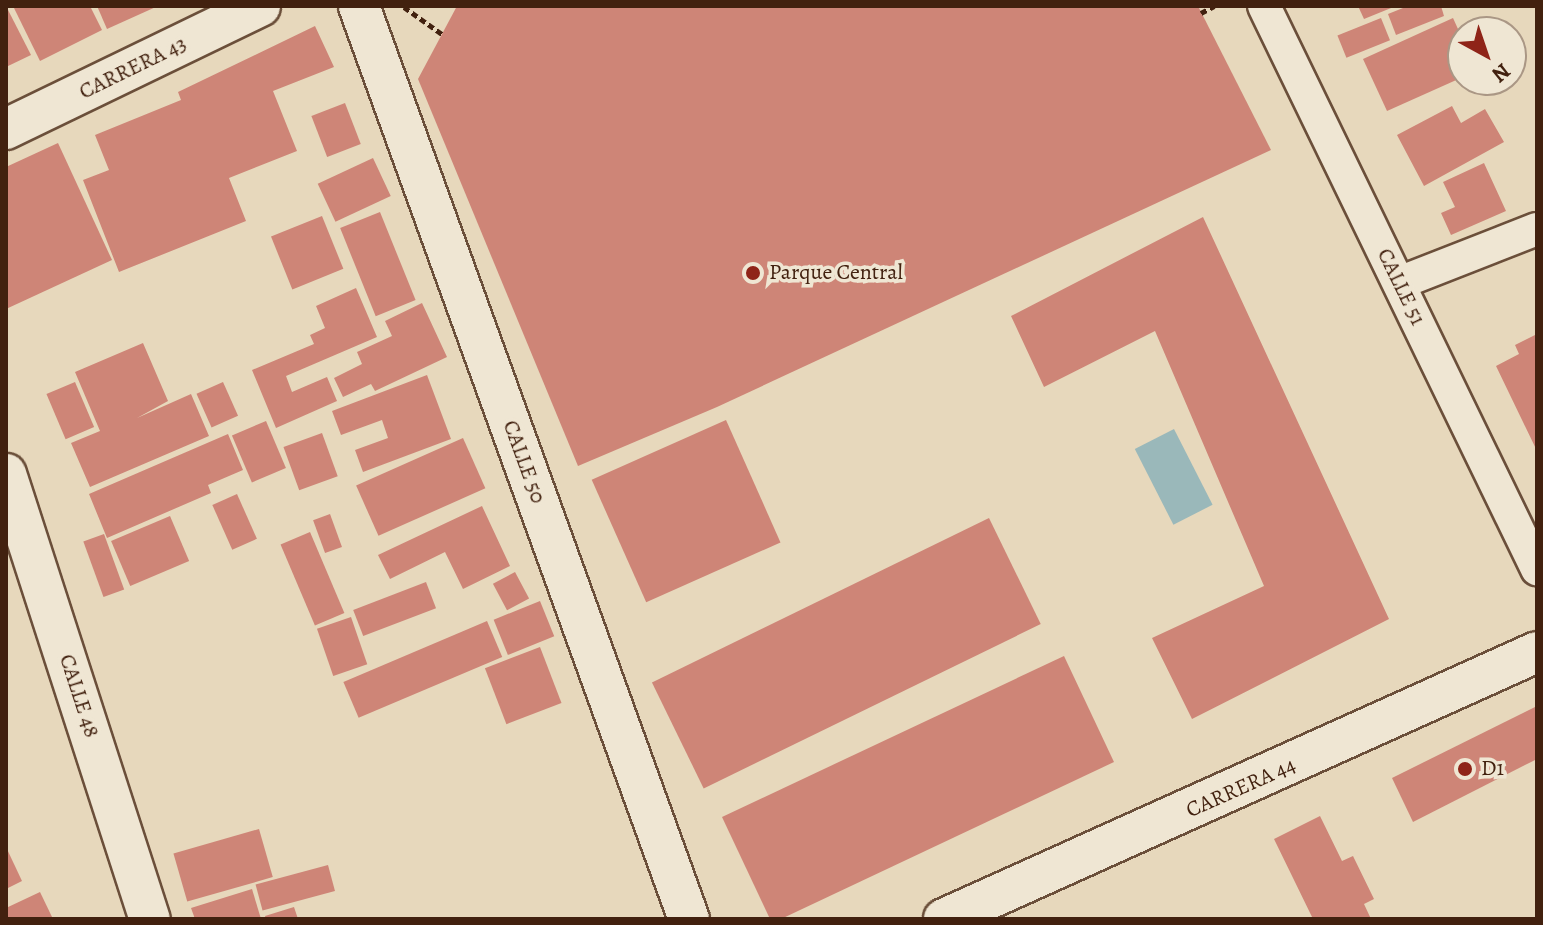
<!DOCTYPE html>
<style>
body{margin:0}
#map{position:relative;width:1543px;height:925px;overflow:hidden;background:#e7d8bc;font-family:Alegreya,serif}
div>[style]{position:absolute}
.water>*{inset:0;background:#9ab8ba;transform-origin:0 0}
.building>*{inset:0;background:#ce8577;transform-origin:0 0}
.path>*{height:5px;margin-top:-2.5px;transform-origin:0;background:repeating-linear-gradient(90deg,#42210f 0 6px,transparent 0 10px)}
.roads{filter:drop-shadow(2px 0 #6b4f3a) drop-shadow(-2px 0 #6b4f3a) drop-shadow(0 2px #6b4f3a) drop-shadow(0 -2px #6b4f3a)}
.minor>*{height:32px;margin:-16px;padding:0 16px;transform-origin:16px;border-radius:16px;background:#efe6d3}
.tertiary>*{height:40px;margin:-20px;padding:0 20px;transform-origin:20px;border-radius:20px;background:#efe6d3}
.dots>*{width:22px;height:22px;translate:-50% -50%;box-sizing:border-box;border:4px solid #efe6d3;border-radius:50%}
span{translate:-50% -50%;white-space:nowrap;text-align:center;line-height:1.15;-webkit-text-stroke:7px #efe6d3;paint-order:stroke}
.street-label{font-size:22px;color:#42210f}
.poi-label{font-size:22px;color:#42210f}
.left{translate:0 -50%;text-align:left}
.frame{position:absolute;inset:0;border:8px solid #42210f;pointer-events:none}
.north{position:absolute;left:1447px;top:16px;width:80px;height:80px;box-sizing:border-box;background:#efe6d3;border:2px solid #aa9785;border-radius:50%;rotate:140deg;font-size:22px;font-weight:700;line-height:32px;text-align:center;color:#42210f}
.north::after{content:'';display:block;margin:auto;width:28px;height:36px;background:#8f2418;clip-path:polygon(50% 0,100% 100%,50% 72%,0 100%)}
</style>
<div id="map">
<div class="water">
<i style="left:1174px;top:429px;width:85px;height:44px;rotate:63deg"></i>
</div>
<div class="building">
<i style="clip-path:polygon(6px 6px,31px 55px,6px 67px)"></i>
<i style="clip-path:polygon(13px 6px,90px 6px,102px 30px,40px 61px)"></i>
<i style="clip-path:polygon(97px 6px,158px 6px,107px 29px)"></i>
<i style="clip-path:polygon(457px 6px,1198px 6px,1271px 150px,717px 407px,578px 466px,418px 79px)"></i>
<i style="clip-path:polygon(1358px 6px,1396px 6px,1364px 19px)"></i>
<i style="clip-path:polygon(1408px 6px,1441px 6px,1444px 16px,1396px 35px,1388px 14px)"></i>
<i style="left:1381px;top:18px;width:24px;height:47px;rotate:68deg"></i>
<i style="clip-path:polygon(1453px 18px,1463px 40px,1463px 77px,1387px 111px,1363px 59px)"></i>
<i style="clip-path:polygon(315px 26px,334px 67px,273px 91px,297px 151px,229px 178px,246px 221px,119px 272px,83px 180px,109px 170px,95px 135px,181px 100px,178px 92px)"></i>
<i style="left:345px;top:103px;width:44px;height:36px;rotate:69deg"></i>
<i style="clip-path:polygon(1452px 106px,1461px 123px,1485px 109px,1504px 142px,1424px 186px,1397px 135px)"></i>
<i style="clip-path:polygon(58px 143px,112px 260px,6px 309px,6px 167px)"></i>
<i style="left:373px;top:158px;width:42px;height:61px;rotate:65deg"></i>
<i style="clip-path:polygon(1484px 163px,1506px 211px,1451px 235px,1441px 213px,1455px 207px,1443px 182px)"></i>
<i style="left:380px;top:212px;width:95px;height:43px;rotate:68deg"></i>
<i style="left:322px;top:216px;width:57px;height:55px;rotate:68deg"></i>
<i style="clip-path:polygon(1203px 217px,1389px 619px,1192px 719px,1152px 638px,1264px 586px,1155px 331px,1044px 387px,1011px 316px)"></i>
<i style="clip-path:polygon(356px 288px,377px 337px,286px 376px,292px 392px,327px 377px,337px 401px,276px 428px,252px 370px,314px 344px,310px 335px,325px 328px,316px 306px)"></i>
<i style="clip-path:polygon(422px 303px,447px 357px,375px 391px,371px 384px,343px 397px,334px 378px,362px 364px,357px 352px,392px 336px,385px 321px)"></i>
<i style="clip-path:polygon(1537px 334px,1537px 451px,1496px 366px,1519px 354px,1515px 345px)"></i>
<i style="clip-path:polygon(143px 343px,168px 401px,137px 418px,191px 394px,209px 436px,90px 487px,71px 443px,100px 431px,75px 372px)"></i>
<i style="clip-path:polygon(427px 375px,451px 439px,363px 472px,355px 450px,388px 438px,382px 420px,341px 435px,332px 411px)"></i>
<i style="left:75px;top:382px;width:49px;height:31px;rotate:67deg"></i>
<i style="left:223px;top:382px;width:37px;height:29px;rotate:66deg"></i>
<i style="left:726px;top:420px;width:134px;height:147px;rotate:66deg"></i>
<i style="left:266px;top:421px;width:51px;height:37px;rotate:67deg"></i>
<i style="left:322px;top:433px;width:46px;height:41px;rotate:70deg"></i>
<i style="clip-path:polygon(228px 434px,243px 470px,208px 485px,211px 493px,107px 538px,89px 494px)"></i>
<i style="left:463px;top:438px;width:55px;height:117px;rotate:66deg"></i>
<i style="left:237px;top:494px;width:49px;height:27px;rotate:66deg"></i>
<i style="clip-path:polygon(482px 506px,510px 566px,463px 589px,445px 552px,390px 579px,378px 555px)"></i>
<i style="left:330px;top:514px;width:35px;height:18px;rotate:70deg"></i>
<i style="left:170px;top:516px;width:49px;height:64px;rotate:67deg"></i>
<i style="left:989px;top:518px;width:118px;height:375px;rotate:64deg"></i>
<i style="left:310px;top:532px;width:88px;height:32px;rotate:67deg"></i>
<i style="left:104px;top:534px;width:59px;height:22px;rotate:70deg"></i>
<i style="left:515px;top:572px;width:30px;height:25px;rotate:62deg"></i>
<i style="left:426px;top:582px;width:28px;height:78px;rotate:69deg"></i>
<i style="left:540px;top:601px;width:38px;height:50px;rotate:68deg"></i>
<i style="left:351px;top:617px;width:50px;height:36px;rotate:71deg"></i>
<i style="left:487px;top:621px;width:39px;height:156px;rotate:67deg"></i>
<i style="left:540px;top:647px;width:60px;height:59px;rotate:69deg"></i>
<i style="clip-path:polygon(1064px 656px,1114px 762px,781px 919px,770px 919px,722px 817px)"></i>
<i style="clip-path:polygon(1537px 706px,1537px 759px,1413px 822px,1392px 778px)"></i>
<i style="clip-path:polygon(1320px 816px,1342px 861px,1353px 856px,1374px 899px,1364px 904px,1371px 919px,1313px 919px,1274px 839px)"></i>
<i style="left:259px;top:829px;width:50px;height:89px;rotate:74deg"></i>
<i style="clip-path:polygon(6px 847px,22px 881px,6px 889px)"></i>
<i style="left:328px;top:865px;width:27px;height:75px;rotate:75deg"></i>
<i style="clip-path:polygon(252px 889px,261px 919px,195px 919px,191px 908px)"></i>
<i style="clip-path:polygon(40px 892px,53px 919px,6px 919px,6px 908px)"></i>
<i style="clip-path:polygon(294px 907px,298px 919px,266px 919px,265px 916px)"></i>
</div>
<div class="path">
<i style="left:404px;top:7px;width:47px;rotate:35.4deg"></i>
<i style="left:1201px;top:13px;width:15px;rotate:-28deg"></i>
</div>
<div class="roads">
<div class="minor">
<i style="left:1264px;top:6px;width:626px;rotate:64.13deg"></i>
<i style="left:1399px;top:283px;width:148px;rotate:-21.4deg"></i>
</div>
<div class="tertiary">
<i style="left:359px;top:6px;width:971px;rotate:70.13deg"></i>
<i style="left:6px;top:129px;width:282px;rotate:-25.8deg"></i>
<i style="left:6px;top:474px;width:468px;rotate:72.1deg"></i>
<i style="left:944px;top:919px;width:650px;rotate:-24.24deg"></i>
</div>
</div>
<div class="dots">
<i style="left:753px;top:273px;background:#8f2418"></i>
<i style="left:1465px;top:769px;background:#8f2418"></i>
</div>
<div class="street-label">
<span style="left:133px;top:68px;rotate:-26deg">CARRERA 43</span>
<span style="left:1401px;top:287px;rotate:64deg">CALLE 51</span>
<span style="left:524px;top:462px;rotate:70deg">CALLE 50</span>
<span style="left:79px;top:696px;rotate:72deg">CALLE 48</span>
<span style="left:1241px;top:788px;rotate:-24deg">CARRERA 44</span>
</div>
<div class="poi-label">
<span class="left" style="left:769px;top:273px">Parque Central</span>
<span class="left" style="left:1481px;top:769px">D1</span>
</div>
<div class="frame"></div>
<div class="north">N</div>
</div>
